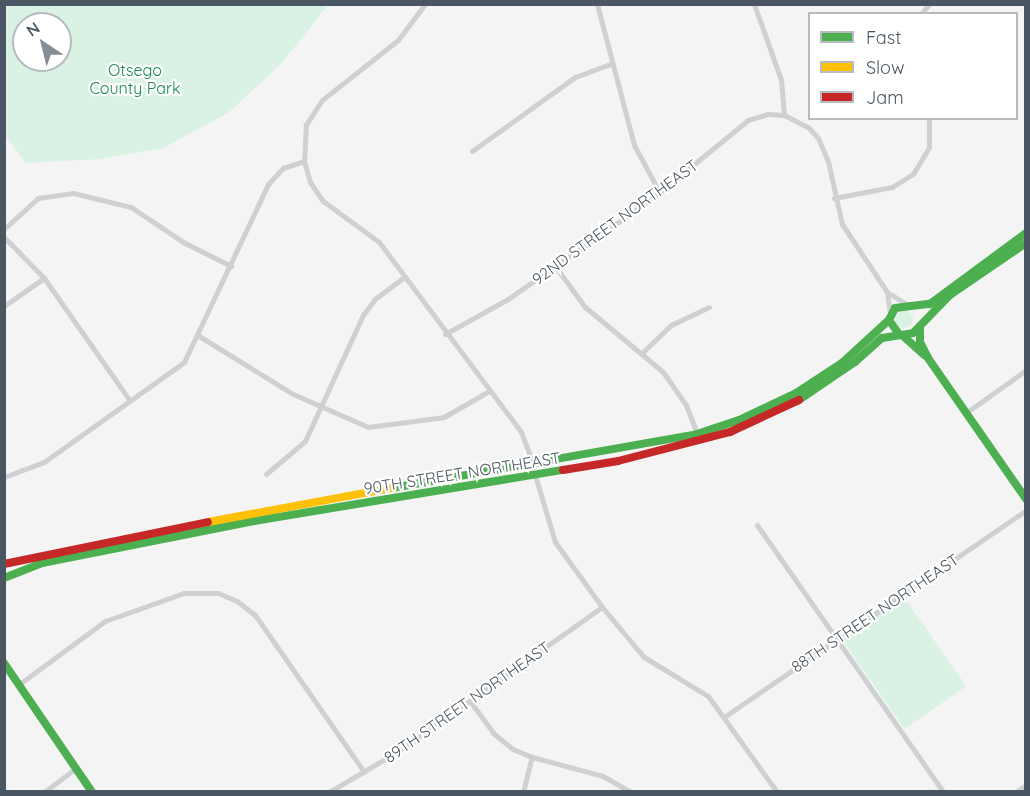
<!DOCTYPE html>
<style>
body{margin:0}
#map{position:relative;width:1030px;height:796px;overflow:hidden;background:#f4f4f4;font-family:Quicksand,sans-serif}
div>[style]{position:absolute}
.green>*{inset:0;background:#d9f2e3;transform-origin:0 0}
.round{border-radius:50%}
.street>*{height:5px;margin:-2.5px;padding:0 2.5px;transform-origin:2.5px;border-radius:2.5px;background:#ced0d2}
.fast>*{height:8px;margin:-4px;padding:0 4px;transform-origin:4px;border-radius:4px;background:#4caf50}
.slow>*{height:8px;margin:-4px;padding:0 4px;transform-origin:4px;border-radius:4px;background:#ffc107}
.jam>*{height:8px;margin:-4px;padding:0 4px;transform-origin:4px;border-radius:4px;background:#c62828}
span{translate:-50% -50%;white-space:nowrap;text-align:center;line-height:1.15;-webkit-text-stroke:4.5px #fff;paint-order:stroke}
.park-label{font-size:16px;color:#17864f}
.street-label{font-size:16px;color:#4a5661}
.frame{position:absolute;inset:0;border:6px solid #4a5661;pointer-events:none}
.legend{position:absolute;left:808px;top:12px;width:210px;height:108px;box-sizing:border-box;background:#fff;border:2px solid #b7bbc0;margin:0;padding:8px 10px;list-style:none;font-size:18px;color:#4a5661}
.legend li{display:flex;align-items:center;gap:12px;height:30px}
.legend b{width:30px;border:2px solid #b7bbc0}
.north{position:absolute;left:12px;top:12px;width:60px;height:60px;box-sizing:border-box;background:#fff;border:2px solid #b7bbc0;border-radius:50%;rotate:325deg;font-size:16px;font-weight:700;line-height:24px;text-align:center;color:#4a5661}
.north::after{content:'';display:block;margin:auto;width:21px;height:27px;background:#868d94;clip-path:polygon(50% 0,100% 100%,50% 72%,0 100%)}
</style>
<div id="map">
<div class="green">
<i style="clip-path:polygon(evenodd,4px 5px,5px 4px,328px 5px,281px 64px,228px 113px,163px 148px,101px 159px,26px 163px,5px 135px,4px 5px,24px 24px,60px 24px,60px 60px,24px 60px,24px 24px)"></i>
<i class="round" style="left:895px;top:310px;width:18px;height:18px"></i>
<i style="left:903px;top:596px;width:110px;height:75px;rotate:55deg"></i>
</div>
<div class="street">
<i style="left:425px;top:4px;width:45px;rotate:126.9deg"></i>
<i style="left:398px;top:40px;width:97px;rotate:141.7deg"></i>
<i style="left:322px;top:100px;width:30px;rotate:123deg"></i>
<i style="left:306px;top:125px;width:36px;rotate:93deg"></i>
<i style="left:304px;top:161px;width:22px;rotate:74deg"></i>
<i style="left:310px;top:182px;width:23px;rotate:56deg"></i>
<i style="left:323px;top:201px;width:69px;rotate:36.2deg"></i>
<i style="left:379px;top:242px;width:237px;rotate:53.2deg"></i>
<i style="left:521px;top:432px;width:34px;rotate:69deg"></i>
<i style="left:597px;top:4px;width:146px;rotate:75.3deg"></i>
<i style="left:634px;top:145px;width:55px;rotate:61.6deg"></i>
<i style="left:754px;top:4px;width:81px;rotate:70.4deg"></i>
<i style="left:781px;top:80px;width:35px;rotate:85deg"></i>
<i style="left:784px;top:115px;width:28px;rotate:27deg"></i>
<i style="left:809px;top:128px;width:13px;rotate:48deg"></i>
<i style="left:818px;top:138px;width:25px;rotate:67deg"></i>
<i style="left:828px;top:161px;width:65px;rotate:77.5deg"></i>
<i style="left:842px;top:224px;width:82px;rotate:56.5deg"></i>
<i style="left:887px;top:292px;width:22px;rotate:82deg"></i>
<i style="left:921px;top:14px;width:13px;rotate:-51deg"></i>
<i style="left:472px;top:151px;width:127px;rotate:-35.7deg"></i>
<i style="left:575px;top:77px;width:40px;rotate:-20.2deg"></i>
<i style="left:834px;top:198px;width:59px;rotate:-10.7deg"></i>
<i style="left:892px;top:187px;width:25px;rotate:-32deg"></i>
<i style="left:913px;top:174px;width:31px;rotate:-59deg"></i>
<i style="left:929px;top:147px;width:29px;rotate:-90deg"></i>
<i style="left:4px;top:229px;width:46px;rotate:-42.4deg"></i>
<i style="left:38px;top:198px;width:35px;rotate:-8deg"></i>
<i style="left:73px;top:193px;width:60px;rotate:13.6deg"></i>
<i style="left:131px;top:207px;width:63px;rotate:33.9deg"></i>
<i style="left:183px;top:242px;width:54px;rotate:26.6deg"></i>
<i style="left:4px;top:237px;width:57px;rotate:45.7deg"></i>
<i style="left:44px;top:278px;width:150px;rotate:55deg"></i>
<i style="left:555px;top:266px;width:51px;rotate:53.8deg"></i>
<i style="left:585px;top:307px;width:102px;rotate:39.8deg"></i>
<i style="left:663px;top:372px;width:40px;rotate:55.1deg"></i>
<i style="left:686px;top:405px;width:31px;rotate:69deg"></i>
<i style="left:887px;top:292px;width:22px;rotate:32deg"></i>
<i style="left:4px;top:306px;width:49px;rotate:-35deg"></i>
<i style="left:445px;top:334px;width:72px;rotate:-29.1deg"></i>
<i style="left:508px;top:299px;width:173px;rotate:-34.9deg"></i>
<i style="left:650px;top:200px;width:127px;rotate:-39.2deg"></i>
<i style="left:748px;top:120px;width:21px;rotate:-17deg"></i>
<i style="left:768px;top:114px;width:16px;rotate:4deg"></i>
<i style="left:199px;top:336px;width:110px;rotate:31.7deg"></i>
<i style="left:293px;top:394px;width:82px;rotate:23.7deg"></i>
<i style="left:368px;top:427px;width:77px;rotate:-7.5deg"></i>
<i style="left:444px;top:417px;width:52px;rotate:-30deg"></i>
<i style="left:643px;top:352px;width:39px;rotate:-44deg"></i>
<i style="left:671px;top:325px;width:42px;rotate:-25.3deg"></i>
<i style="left:967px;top:412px;width:72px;rotate:-35.4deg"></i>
<i style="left:266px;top:474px;width:51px;rotate:-40.2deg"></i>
<i style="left:305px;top:441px;width:139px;rotate:-65.3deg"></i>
<i style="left:363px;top:315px;width:20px;rotate:-53deg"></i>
<i style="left:375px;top:299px;width:36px;rotate:-37deg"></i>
<i style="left:535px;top:475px;width:70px;rotate:73.4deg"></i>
<i style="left:555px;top:542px;width:80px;rotate:54.1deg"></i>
<i style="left:602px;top:607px;width:65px;rotate:50deg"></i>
<i style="left:644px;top:657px;width:75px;rotate:31.4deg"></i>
<i style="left:708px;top:696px;width:118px;rotate:54.3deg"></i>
<i style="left:4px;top:477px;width:43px;rotate:-20.6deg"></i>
<i style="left:44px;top:462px;width:172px;rotate:-35.5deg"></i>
<i style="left:184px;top:362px;width:197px;rotate:-64.7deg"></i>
<i style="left:268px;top:184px;width:22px;rotate:-47deg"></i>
<i style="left:283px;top:168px;width:22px;rotate:-18deg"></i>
<i style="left:757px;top:525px;width:325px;rotate:55.1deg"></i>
<i style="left:18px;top:685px;width:108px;rotate:-36.3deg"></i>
<i style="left:105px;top:621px;width:84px;rotate:-19.5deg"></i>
<i style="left:184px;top:593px;width:34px"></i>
<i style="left:218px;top:593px;width:21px;rotate:23deg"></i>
<i style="left:237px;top:601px;width:23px;rotate:38deg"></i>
<i style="left:255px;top:615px;width:191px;rotate:55.2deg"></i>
<i style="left:470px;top:701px;width:39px;rotate:54deg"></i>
<i style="left:493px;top:733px;width:26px;rotate:39deg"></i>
<i style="left:513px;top:749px;width:21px;rotate:23deg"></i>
<i style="left:532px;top:757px;width:73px;rotate:15deg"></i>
<i style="left:603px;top:776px;width:32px;rotate:30deg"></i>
<i style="left:724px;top:717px;width:366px;rotate:-34.4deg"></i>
<i style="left:44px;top:792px;width:40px;rotate:-37deg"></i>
<i style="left:329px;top:792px;width:82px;rotate:-30.6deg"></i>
<i style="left:400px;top:750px;width:247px;rotate:-35.3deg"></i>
<i style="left:523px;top:792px;width:36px;rotate:-76deg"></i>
<i style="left:1016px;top:792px;width:12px;rotate:-35deg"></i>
</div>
<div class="fast">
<i style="left:920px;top:326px;width:16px;rotate:90deg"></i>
<i style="left:920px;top:342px;width:18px;rotate:63deg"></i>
<i style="left:928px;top:358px;width:172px;rotate:55.2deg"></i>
<i style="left:899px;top:334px;width:17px;rotate:-126deg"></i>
<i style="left:889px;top:320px;width:13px;rotate:-63deg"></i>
<i style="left:895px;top:308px;width:35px;rotate:-7deg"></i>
<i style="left:930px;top:304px;width:119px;rotate:-36.5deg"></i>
<i style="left:902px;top:335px;width:30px;rotate:42deg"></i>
<i style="left:799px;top:400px;width:68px;rotate:-34.2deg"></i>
<i style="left:855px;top:362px;width:36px;rotate:-42deg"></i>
<i style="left:882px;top:338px;width:31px;rotate:-9deg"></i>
<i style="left:913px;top:333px;width:53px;rotate:-45.8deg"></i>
<i style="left:950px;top:295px;width:92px;rotate:-34.4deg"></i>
<i style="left:392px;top:488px;width:310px;rotate:-10deg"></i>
<i style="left:697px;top:434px;width:44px;rotate:-18.4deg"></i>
<i style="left:739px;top:420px;width:63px;rotate:-25.3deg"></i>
<i style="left:796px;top:393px;width:55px;rotate:-33.1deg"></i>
<i style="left:842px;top:363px;width:64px;rotate:-42.5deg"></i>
<i style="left:4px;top:578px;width:41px;rotate:-21.5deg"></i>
<i style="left:42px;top:563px;width:216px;rotate:-11.2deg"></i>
<i style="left:254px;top:521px;width:313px;rotate:-9.4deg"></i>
<i style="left:4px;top:663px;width:156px;rotate:55.7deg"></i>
</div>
<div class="slow">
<i style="left:208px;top:522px;width:187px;rotate:-10.5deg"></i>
</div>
<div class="jam">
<i style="left:563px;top:470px;width:56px;rotate:-9.3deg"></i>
<i style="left:618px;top:461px;width:116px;rotate:-14.5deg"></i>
<i style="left:730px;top:432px;width:76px;rotate:-24.9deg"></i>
<i style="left:4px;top:564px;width:208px;rotate:-11.6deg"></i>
</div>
<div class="park-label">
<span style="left:135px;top:79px">Otsego<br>County Park</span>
</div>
<div class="street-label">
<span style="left:615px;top:222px;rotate:-36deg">92ND STREET NORTHEAST</span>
<span style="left:462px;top:473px;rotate:-9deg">90TH STREET NORTHEAST</span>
<span style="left:875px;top:613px;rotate:-34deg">88TH STREET NORTHEAST</span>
<span style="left:467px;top:702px;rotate:-35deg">89TH STREET NORTHEAST</span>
</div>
<div class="frame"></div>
<ul class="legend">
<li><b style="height:8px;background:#4caf50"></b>Fast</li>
<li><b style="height:8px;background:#ffc107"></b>Slow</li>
<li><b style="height:8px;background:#c62828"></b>Jam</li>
</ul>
<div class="north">N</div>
</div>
